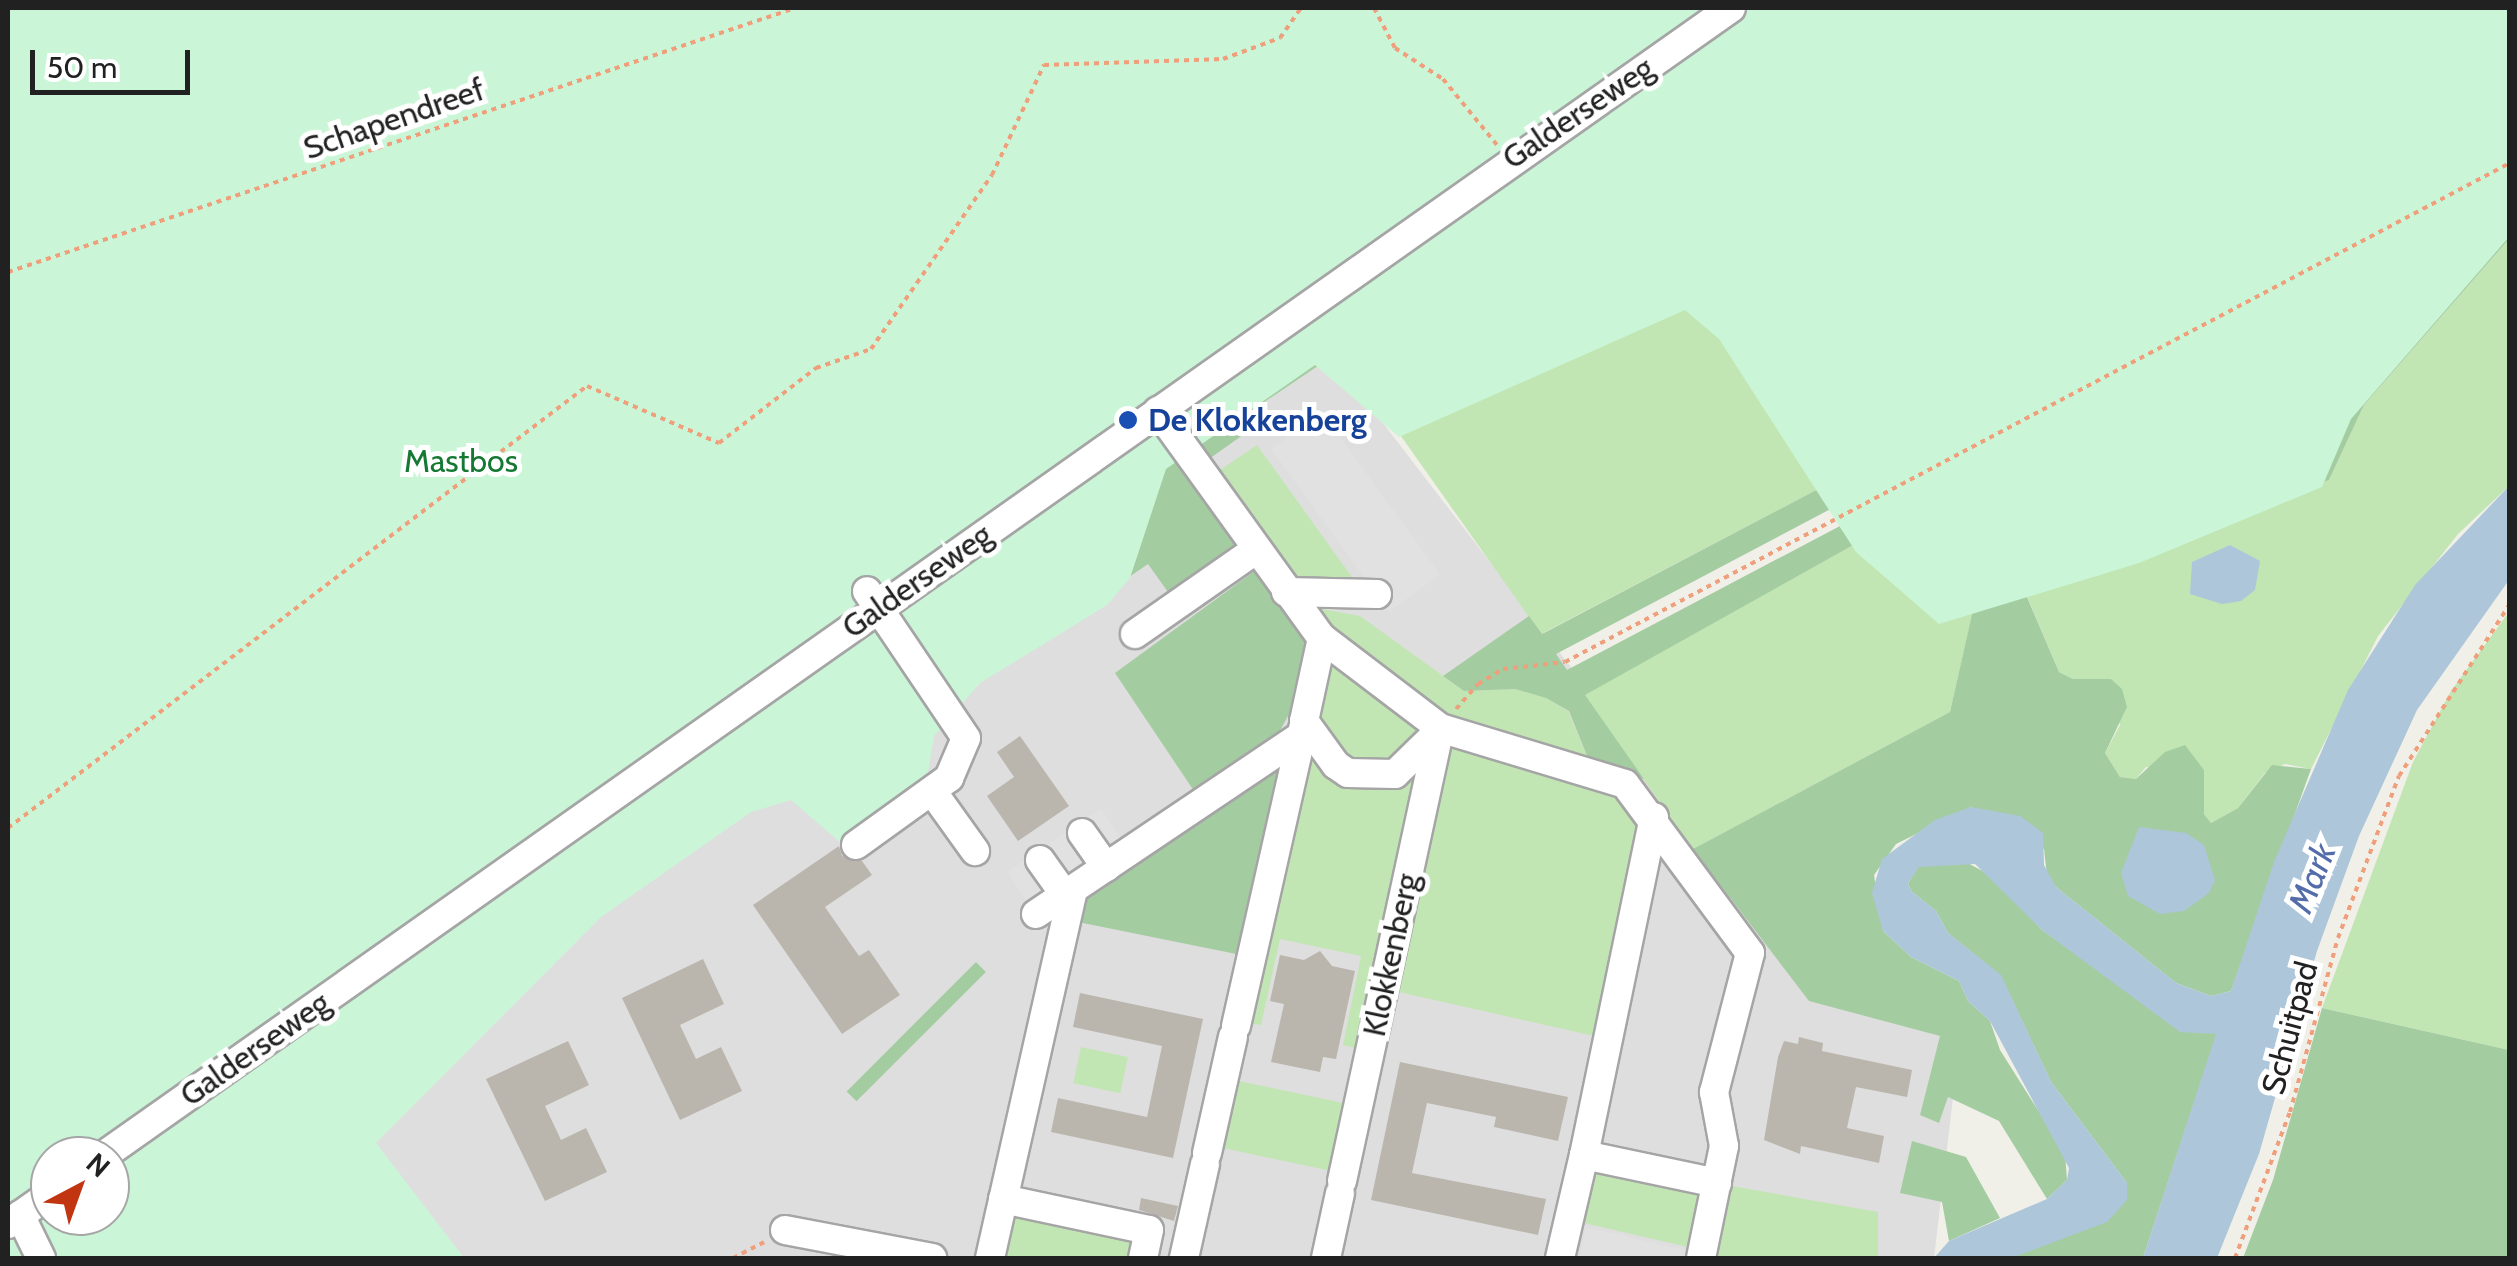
<!DOCTYPE html>
<style>
body{margin:0}
#map{position:relative;width:2517px;height:1266px;overflow:hidden;background:#f0efe8;font-family:Cabin,sans-serif}
div>[style]{position:absolute}
.residential>*{inset:0;background:#dfdede}
.grass>*{inset:0;background:#c1e6b3;transform-origin:0 0}
.forest>*{inset:0;background:#a4cca1;transform-origin:0 0}
.park>*{inset:0;background:#caf6d7}
.parking>*{inset:0;background:#e1e1e1;transform-origin:0 0}
.water>*{inset:0;background:#adc6da}
.building>*{inset:0;background:#bab6ae}
.path>*{height:4px;margin-top:-2px;transform-origin:0;background:repeating-linear-gradient(90deg,#ef9f7b 0 5px,transparent 0 10px)}
.roads{filter:drop-shadow(2px 0 #a5a5a5) drop-shadow(-2px 0 #a5a5a5) drop-shadow(0 2px #a5a5a5) drop-shadow(0 -2px #a5a5a5)}
.minor>*{height:28px;margin:-14px;padding:0 14px;transform-origin:14px;border-radius:14px;background:#fff}
.dots>*{width:28px;height:28px;translate:-50% -50%;box-sizing:border-box;border:5px solid #fff;border-radius:50%}
span{translate:-50% -50%;white-space:nowrap;text-align:center;line-height:1.15;-webkit-text-stroke:10px #fff;paint-order:stroke}
.street-label{font-size:32px;color:#212121}
.transit-label{font-size:32px;color:#164399;font-weight:700}
.left{translate:0 -50%;text-align:left}
.park-label{font-size:32px;color:#157833}
.water-label{font-size:35px;color:#546daa;font-style:italic}
.frame{position:absolute;inset:0;border:10px solid #212121;pointer-events:none}
.north{position:absolute;left:30px;top:1136px;width:100px;height:100px;box-sizing:border-box;background:#fff;border:2px solid #a6a6a6;border-radius:50%;rotate:41deg;font-size:28px;font-weight:700;line-height:40px;text-align:center;color:#212121}
.north::after{content:'';display:block;margin:auto;width:35px;height:45px;background:#c13611;clip-path:polygon(50% 0,100% 100%,50% 72%,0 100%)}
.scale{position:absolute;left:30px;top:50px;width:160px;height:45px;box-sizing:border-box;border:5px solid #212121;border-top:0;padding-left:12px;font-size:30px;line-height:35px;white-space:nowrap;color:#212121;-webkit-text-stroke:8px #fff;paint-order:stroke}
</style>
<div id="map">
<div class="residential">
<i style="clip-path:polygon(1329px 353px,1821px 992px,1962px 1022px,1934px 1258px,392px 1258px,322px 1104px,1176px 459px)"></i>
</div>
<div class="grass">
<i style="clip-path:polygon(2509px 239px,2509px 486px,2458px 534px,2378px 636px,2311px 769px,2285px 764px,2265px 773px,2238px 808px,2211px 823px,2204px 814px,2204px 770px,2146px 767px,2136px 779px,2120px 777px,2105px 753px,2120px 725px,2111px 679px,2073px 679px,2059px 672px,2024px 589px,2329px 480px,2364px 405px)"></i>
<i style="clip-path:polygon(1712px 282px,1822px 487px,1541px 634px,1396px 429px)"></i>
<i style="clip-path:polygon(1257px 445px,1354px 580px,1293px 578px,1217px 472px)"></i>
<i style="clip-path:polygon(2008px 458px,1950px 712px,1693px 849px,1584px 695px)"></i>
<i style="clip-path:polygon(1312px 607px,1360px 616px,1464px 691px,1515px 689px,1546px 698px,1568px 711px,1590px 763px,1455px 724px,1334px 632px)"></i>
<i style="clip-path:polygon(2509px 612px,2509px 1050px,2322px 1008px,2413px 762px,2451px 691px)"></i>
<i style="clip-path:polygon(1323px 657px,1425px 734px,1385px 766px,1341px 760px,1311px 715px)"></i>
<i style="clip-path:polygon(1306px 737px,1317px 758px,1419px 766px,1363px 1050px,1343px 1045px,1361px 956px,1280px 939px,1261px 1025px,1246px 1023px)"></i>
<i style="clip-path:polygon(1449px 741px,1600px 785px,1631px 808px,1645px 832px,1603px 1038px,1390px 990px)"></i>
<i style="left:1081px;top:1047px;width:48px;height:37px;rotate:12deg"></i>
<i style="left:1230px;top:1079px;width:124px;height:69px;rotate:12deg"></i>
<i style="left:1591px;top:1162px;width:117px;height:61px;rotate:13deg"></i>
<i style="clip-path:polygon(1726px 1185px,1878px 1212px,1878px 1258px,1710px 1258px)"></i>
<i style="clip-path:polygon(1010px 1211px,1141px 1239px,1137px 1258px,999px 1258px)"></i>
</div>
<div class="forest">
<i style="clip-path:polygon(1753px 8px,2461px 176px,1556px 654px,1567px 670px,2509px 173px,2509px 239px,2364px 405px,2329px 480px,2024px 590px,2059px 672px,2073px 679px,2111px 679px,2122px 689px,2127px 707px,2105px 753px,2120px 777px,2136px 779px,2165px 752px,2185px 745px,2204px 770px,2204px 814px,2211px 823px,2238px 808px,2272px 765px,2311px 769px,2231px 991px,2211px 996px,2176px 983px,2056px 887px,2047px 876px,2044px 849px,1971px 807px,1896px 844px,1874px 875px,1883px 931px,1911px 957px,1959px 981px,1968px 1001px,1990px 1021px,2000px 1050px,2065px 1153px,2067px 1180px,2047px 1199px,1999px 1121px,1948px 1097px,1939px 1123px,1920px 1115px,1940px 1036px,1809px 1001px,1693px 849px,1950px 712px,2007px 459px,1585px 695px,1644px 779px,1590px 763px,1569px 711px,1546px 698px,1515px 689px,1464px 691px,1443px 676px,1529px 616px,1542px 634px,1822px 487px,1712px 282px,1340px 351px,1239px 419px,1247px 432px,1209px 459px,1176px 414px)"></i>
<i style="clip-path:polygon(1157px 428px,1244px 552px,1173px 599px,1148px 564px,952px 699px)"></i>
<i style="clip-path:polygon(1256px 570px,1306px 638px,1302px 690px,1276px 738px,1196px 794px,1115px 673px)"></i>
<i style="clip-path:polygon(1279px 762px,1241px 955px,1073px 921px,1080px 896px)"></i>
<i style="clip-path:polygon(1962px 860px,1990px 875px,2042px 930px,2182px 1029px,2217px 1033px,2143px 1258px,2011px 1258px,2127px 1183px,2051px 1082px,2001px 976px,1948px 933px,1936px 911px,1911px 891px,1908px 883px,1919px 866px)"></i>
<i style="left:976px;top:962px;width:14px;height:183px;rotate:45deg"></i>
<i style="clip-path:polygon(2322px 1008px,2509px 1050px,2509px 1258px,2243px 1258px,2273px 1180px)"></i>
<i style="clip-path:polygon(1912px 1141px,1966px 1157px,2000px 1218px,1949px 1241px,1942px 1202px,1900px 1193px)"></i>
</div>
<div class="park">
<i style="clip-path:polygon(evenodd,8px 8px,2509px 8px,2509px 237px,2351px 419px,2322px 487px,2139px 563px,1939px 624px,1856px 552px,1719px 339px,1685px 310px,1399px 437px,1315px 365px,1166px 469px,1130px 578px,1107px 605px,980px 683px,934px 736px,927px 778px,841px 843px,791px 800px,751px 812px,601px 917px,376px 1143px,464px 1258px,8px 1258px,8px 8px,50px 1156px,110px 1156px,110px 1216px,50px 1216px,50px 1156px)"></i>
</div>
<div class="parking">
<i style="left:1322px;top:412px;width:201px;height:63px;rotate:54deg"></i>
<i style="left:1101px;top:809px;width:42px;height:113px;rotate:56deg"></i>
<i style="clip-path:polygon(1586px 1227px,1692px 1252px,1690px 1258px,1579px 1258px)"></i>
</div>
<div class="water">
<i style="clip-path:polygon(2509px 486px,2509px 580px,2417px 710px,2359px 836px,2317px 951px,2259px 1154px,2217px 1258px,2143px 1258px,2216px 1034px,2180px 1032px,2042px 930px,1975px 864px,1919px 867px,1908px 883px,1911px 891px,1936px 911px,1948px 933px,2001px 975px,2051px 1082px,2127px 1183px,2127px 1200px,2107px 1222px,2011px 1258px,1934px 1258px,1949px 1241px,2047px 1199px,2067px 1180px,2069px 1168px,1990px 1021px,1968px 1001px,1959px 981px,1911px 957px,1883px 931px,1872px 893px,1882px 859px,1935px 820px,1971px 807px,2020px 816px,2043px 833px,2044px 865px,2056px 887px,2176px 983px,2211px 996px,2231px 991px,2274px 862px,2348px 690px,2415px 585px)"></i>
<i style="clip-path:polygon(2230px 545px,2260px 561px,2255px 590px,2241px 601px,2222px 604px,2190px 594px,2192px 562px)"></i>
<i style="clip-path:polygon(2139px 827px,2186px 833px,2204px 845px,2215px 880px,2209px 893px,2184px 911px,2160px 914px,2128px 896px,2121px 873px)"></i>
</div>
<div class="building">
<i style="clip-path:polygon(1020px 736px,1069px 806px,1018px 841px,987px 796px,1014px 777px,997px 752px)"></i>
<i style="clip-path:polygon(839px 846px,842px 856px,862px 861px,872px 875px,825px 907px,859px 956px,869px 950px,900px 995px,842px 1034px,753px 905px)"></i>
<i style="clip-path:polygon(1320px 951px,1332px 966px,1355px 971px,1336px 1059px,1323px 1057px,1320px 1072px,1271px 1062px,1284px 1004px,1270px 1001px,1280px 955px,1304px 960px)"></i>
<i style="clip-path:polygon(703px 959px,724px 1004px,680px 1025px,696px 1059px,721px 1047px,742px 1091px,680px 1120px,622px 998px)"></i>
<i style="clip-path:polygon(1080px 993px,1203px 1019px,1173px 1158px,1051px 1132px,1058px 1098px,1147px 1117px,1162px 1046px,1073px 1027px)"></i>
<i style="clip-path:polygon(1799px 1037px,1823px 1043px,1822px 1051px,1912px 1070px,1907px 1097px,1856px 1087px,1847px 1128px,1884px 1136px,1879px 1163px,1801px 1146px,1800px 1154px,1764px 1140px,1778px 1057px,1784px 1041px,1798px 1044px)"></i>
<i style="clip-path:polygon(568px 1041px,589px 1085px,545px 1106px,561px 1140px,586px 1128px,607px 1172px,545px 1201px,486px 1079px)"></i>
<i style="clip-path:polygon(1400px 1062px,1568px 1097px,1558px 1141px,1494px 1127px,1496px 1117px,1427px 1103px,1412px 1173px,1546px 1199px,1538px 1235px,1371px 1200px)"></i>
<i style="clip-path:polygon(1141px 1198px,1178px 1206px,1174px 1221px,1139px 1210px)"></i>
</div>
<div class="path">
<i style="left:1374px;top:8px;width:45px;rotate:62.3deg"></i>
<i style="left:1395px;top:48px;width:57px;rotate:32.9deg"></i>
<i style="left:1443px;top:79px;width:85px;rotate:50.7deg"></i>
<i style="left:8px;top:272px;width:830px;rotate:-18.54deg"></i>
<i style="left:1456px;top:709px;width:33px;rotate:-49deg"></i>
<i style="left:1478px;top:684px;width:29px;rotate:-31deg"></i>
<i style="left:1503px;top:669px;width:62px;rotate:-6.4deg"></i>
<i style="left:1565px;top:662px;width:1069px;rotate:-27.84deg"></i>
<i style="left:8px;top:828px;width:728px;rotate:-37.36deg"></i>
<i style="left:587px;top:386px;width:144px;rotate:23.4deg"></i>
<i style="left:719px;top:443px;width:123px;rotate:-37.7deg"></i>
<i style="left:816px;top:368px;width:58px;rotate:-19.1deg"></i>
<i style="left:871px;top:349px;width:212px;rotate:-55.2deg"></i>
<i style="left:992px;top:175px;width:122px;rotate:-64.7deg"></i>
<i style="left:1044px;top:65px;width:179px;rotate:-1.9deg"></i>
<i style="left:1223px;top:59px;width:61px;rotate:-20.2deg"></i>
<i style="left:1280px;top:38px;width:37px;rotate:-55deg"></i>
<i style="left:61px;top:1156px;width:25px;rotate:-34deg"></i>
<i style="left:40px;top:1170px;width:12px;rotate:-31deg"></i>
<i style="left:733px;top:1258px;width:35px;rotate:-27deg"></i>
<i style="left:2235px;top:1258px;width:156px;rotate:-69.4deg"></i>
<i style="left:2290px;top:1112px;width:180px;rotate:-74.6deg"></i>
<i style="left:2338px;top:938px;width:173px;rotate:-69.4deg"></i>
<i style="left:2399px;top:776px;width:205px;rotate:-57.2deg"></i>
</div>
<div class="roads">
<div class="minor">
<i style="left:1158px;top:411px;width:280px;rotate:54.2deg"></i>
<i style="left:1322px;top:638px;width:148px;rotate:37.3deg"></i>
<i style="left:1440px;top:728px;width:193px;rotate:16.8deg"></i>
<i style="left:1625px;top:784px;width:210px;rotate:53.5deg"></i>
<i style="left:1750px;top:953px;width:144px;rotate:104.5deg"></i>
<i style="left:1714px;top:1092px;width:55px;rotate:79.5deg"></i>
<i style="left:1724px;top:1146px;width:114px;rotate:101.6deg"></i>
<i style="left:1286px;top:592px;width:91px;rotate:1.3deg"></i>
<i style="left:1135px;top:634px;width:145px;rotate:-34.9deg"></i>
<i style="left:1322px;top:638px;width:85px;rotate:102.2deg"></i>
<i style="left:1304px;top:721px;width:54px;rotate:54deg"></i>
<i style="left:1336px;top:765px;width:14px;rotate:34deg"></i>
<i style="left:1348px;top:773px;width:47px;rotate:1.2deg"></i>
<i style="left:1395px;top:774px;width:57px;rotate:-44.3deg"></i>
<i style="left:932px;top:791px;width:74px;rotate:54.4deg"></i>
<i style="left:1082px;top:833px;width:42px;rotate:54.8deg"></i>
<i style="left:856px;top:845px;width:115px;rotate:-35.8deg"></i>
<i style="left:949px;top:778px;width:43px;rotate:-67deg"></i>
<i style="left:966px;top:738px;width:177px;rotate:-124deg"></i>
<i style="left:1040px;top:860px;width:43px;rotate:54.5deg"></i>
<i style="left:1036px;top:914px;width:321px;rotate:-33.9deg"></i>
<i style="left:1236px;top:1026px;width:305px;rotate:-77.3deg"></i>
<i style="left:1207px;top:1153px;width:119px;rotate:-77.4deg"></i>
<i style="left:1584px;top:1155px;width:345px;rotate:-78.3deg"></i>
<i style="left:103px;top:1156px;width:1992px;rotate:-35.19deg"></i>
<i style="left:1342px;top:1181px;width:463px;rotate:-77.8deg"></i>
<i style="left:1003px;top:1199px;width:149px;rotate:12deg"></i>
<i style="left:1149px;top:1230px;width:29px;rotate:102deg"></i>
<i style="left:20px;top:1215px;width:48px;rotate:64deg"></i>
<i style="left:8px;top:1224px;width:52px;rotate:-35.5deg"></i>
<i style="left:785px;top:1230px;width:150px;rotate:10.8deg"></i>
<i style="left:990px;top:1258px;width:377px;rotate:-77.3deg"></i>
<i style="left:1184px;top:1258px;width:96px;rotate:-77.4deg"></i>
<i style="left:1326px;top:1258px;width:66px;rotate:-77.8deg"></i>
<i style="left:1560px;top:1258px;width:106px;rotate:-76.9deg"></i>
<i style="left:1584px;top:1155px;width:136px;rotate:11.9deg"></i>
</div>
</div>
<div class="dots">
<i style="left:1128px;top:420px;background:#1a4fb4"></i>
</div>
<div class="street-label">
<span style="left:1578px;top:113px;rotate:-34deg">Galderseweg</span>
<span style="left:394px;top:119px;rotate:-19deg">Schapendreef</span>
<span style="left:917px;top:581px;rotate:-35deg">Galderseweg</span>
<span style="left:1391px;top:955px;rotate:-78deg">Klokkenberg</span>
<span style="left:2290px;top:1028px;rotate:-75deg">Schuitpad</span>
<span style="left:255px;top:1049px;rotate:-35deg">Galderseweg</span>
</div>
<div class="transit-label">
<span class="left" style="left:1148px;top:420px">De Klokkenberg</span>
</div>
<div class="park-label">
<span style="left:461px;top:461px">Mastbos</span>
</div>
<div class="water-label">
<span style="left:2312px;top:878px;rotate:-68deg">Mark</span>
</div>
<div class="frame"></div>
<div class="north">N</div>
<div class="scale">50 m</div>
</div>
